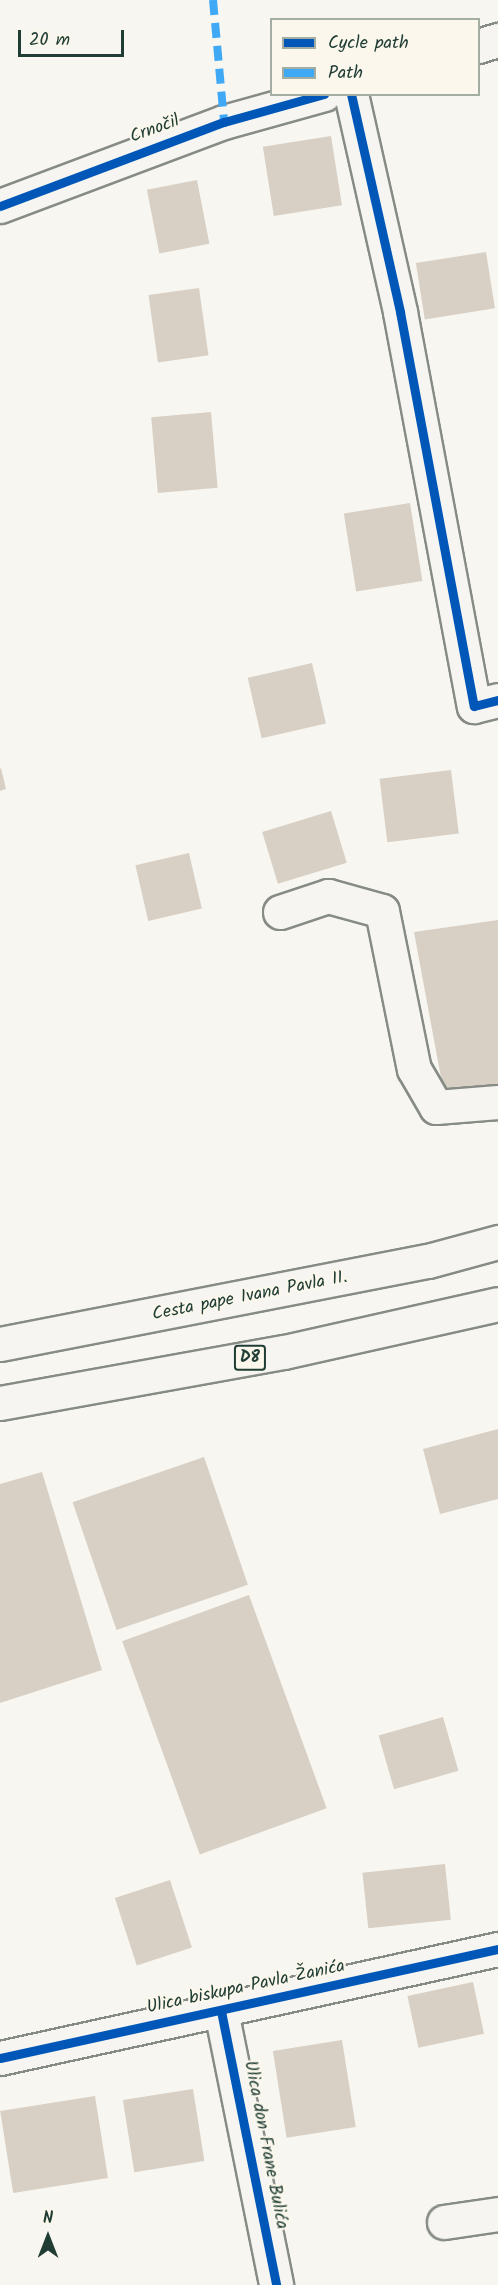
<!DOCTYPE html>
<meta charset="utf-8">
<style>
body{margin:0}
#map{position:relative;width:498px;height:2285px;overflow:hidden;background:#f8f6f0;font-family:Kalam,sans-serif}
div>[style]{position:absolute}
.building>*{inset:0;background:#d8d0c5;transform-origin:0 0}
.roads{filter:drop-shadow(2px 0 #868b86) drop-shadow(-2px 0 #868b86) drop-shadow(0 2px #868b86) drop-shadow(0 -2px #868b86)}
.minor>*{height:33px;margin:-16.5px;padding:0 16.5px;transform-origin:16.5px;border-radius:16.5px;background:#f6f5f1}
.major>*{height:33px;margin:-16.5px;padding:0 16.5px;transform-origin:16.5px;border-radius:16.5px;background:#f6f5f1}
.quiet>*{height:8px;margin-top:-4px;transform-origin:0;background:repeating-linear-gradient(90deg,#3fa9f5 0 15px,transparent 0 23px)}
.cycleway>*{height:9px;margin:-4.5px;padding:0 4.5px;transform-origin:4.5px;border-radius:4.5px;background:#0057b8}
span{translate:-50% -50%;white-space:nowrap;text-align:center;line-height:1.15;-webkit-text-stroke:4.5px #fbf7ec;paint-order:stroke}
.shield-label span{padding:2px 4px;background:#fbf7ec;border:2px solid;border-radius:4px;-webkit-text-stroke-width:0}
.shield-label{font-size:16px;color:#1f3d34;font-weight:700}
.street-label{font-size:18px;color:#1f3d34}
.legend{position:absolute;left:270px;top:18px;width:210px;height:78px;box-sizing:border-box;background:#fbf7ec;border:2px solid #a3ada2;margin:0;padding:8px 10px;list-style:none;font-size:18px;color:#1f3d34}
.legend li{display:flex;align-items:center;gap:12px;height:30px}
.legend b{width:30px;border:2px solid #a3ada2}
.north{position:absolute;left:18px;top:2207px;width:60px;height:60px;-webkit-text-stroke:4px #fbf7ec;paint-order:stroke;rotate:0deg;font-size:16px;font-weight:700;line-height:24px;text-align:center;color:#1f3d34}
.north::after{content:'';display:block;margin:auto;width:21px;height:27px;background:#1f3d34;clip-path:polygon(50% 0,100% 100%,50% 72%,0 100%)}
.scale{position:absolute;left:18px;top:30px;width:106px;height:27px;box-sizing:border-box;border:3px solid #1f3d34;border-top:0;padding-left:8px;font-size:18px;line-height:21px;white-space:nowrap;color:#1f3d34;-webkit-text-stroke:4px #fbf7ec;paint-order:stroke}
</style>
<div id="map">
<div class="building">
<i style="left:331px;top:136px;width:70px;height:69px;rotate:81deg"></i>
<i style="left:197px;top:180px;width:65px;height:51px;rotate:79deg"></i>
<i style="left:486px;top:252px;width:57px;height:71px;rotate:81deg"></i>
<i style="left:199px;top:288px;width:68px;height:51px;rotate:82deg"></i>
<i style="left:211px;top:412px;width:76px;height:60px;rotate:85deg"></i>
<i style="left:410px;top:503px;width:79px;height:67px;rotate:81deg"></i>
<i style="left:312px;top:663px;width:62px;height:66px;rotate:77deg"></i>
<i style="clip-path:polygon(1px 768px,6px 789px,0 791px,0 769px)"></i>
<i style="left:451px;top:770px;width:64px;height:72px;rotate:83deg"></i>
<i style="left:331px;top:811px;width:54px;height:72px;rotate:73deg"></i>
<i style="left:189px;top:853px;width:57px;height:55px;rotate:77deg"></i>
<i style="clip-path:polygon(498px 920px,498px 1084px,444px 1094px,414px 932px)"></i>
<i style="clip-path:polygon(498px 1429px,498px 1499px,440px 1514px,423px 1449px)"></i>
<i style="left:204px;top:1457px;width:135px;height:139px;rotate:71deg"></i>
<i style="clip-path:polygon(42px 1472px,102px 1670px,0 1703px,0 1484px)"></i>
<i style="left:249px;top:1595px;width:227px;height:135px;rotate:70deg"></i>
<i style="left:443px;top:1717px;width:56px;height:67px;rotate:74deg"></i>
<i style="left:445px;top:1864px;width:56px;height:83px;rotate:84deg"></i>
<i style="left:170px;top:1880px;width:71px;height:58px;rotate:72deg"></i>
<i style="left:473px;top:1982px;width:53px;height:67px;rotate:78deg"></i>
<i style="left:342px;top:2040px;width:88px;height:70px;rotate:81deg"></i>
<i style="left:193px;top:2089px;width:73px;height:71px;rotate:81deg"></i>
<i style="left:95px;top:2096px;width:83px;height:96px;rotate:81deg"></i>
</div>
<div class="roads">
<div class="minor">
<i style="left:478px;top:46px;width:21px;rotate:-17deg"></i>
<i style="left:351px;top:94px;width:223px;rotate:77.3deg"></i>
<i style="left:400px;top:312px;width:401px;rotate:79.4deg"></i>
<i style="left:474px;top:706px;width:25px;rotate:-14deg"></i>
<i style="left:0;top:206px;width:239px;rotate:-20.6deg"></i>
<i style="left:224px;top:122px;width:104px;rotate:-15.6deg"></i>
<i style="left:280px;top:912px;width:51px;rotate:-18.4deg"></i>
<i style="left:328px;top:896px;width:56px;rotate:15.5deg"></i>
<i style="left:382px;top:911px;width:161px;rotate:78.6deg"></i>
<i style="left:414px;top:1069px;width:44px;rotate:59.9deg"></i>
<i style="left:436px;top:1107px;width:62px;rotate:-4.6deg"></i>
<i style="left:221px;top:2011px;width:279px;rotate:78.6deg"></i>
<i style="left:0;top:2058px;width:510px;rotate:-12.35deg"></i>
<i style="left:444px;top:2222px;width:55px;rotate:-8.4deg"></i>
</div>
<div class="major">
<i style="left:0;top:1344px;width:436px;rotate:-11deg"></i>
<i style="left:428px;top:1261px;width:73px;rotate:-15.2deg"></i>
<i style="left:0;top:1403px;width:289px;rotate:-10.2deg"></i>
<i style="left:284px;top:1352px;width:219px;rotate:-12.6deg"></i>
</div>
</div>
<div class="quiet">
<i style="left:213px;top:0;width:122px;rotate:84.8deg"></i>
</div>
<div class="cycleway">
<i style="left:351px;top:94px;width:223px;rotate:77.3deg"></i>
<i style="left:400px;top:312px;width:401px;rotate:79.4deg"></i>
<i style="left:474px;top:706px;width:25px;rotate:-14deg"></i>
<i style="left:0;top:206px;width:239px;rotate:-20.6deg"></i>
<i style="left:224px;top:122px;width:104px;rotate:-15.6deg"></i>
<i style="left:221px;top:2011px;width:279px;rotate:78.6deg"></i>
<i style="left:0;top:2058px;width:510px;rotate:-12.35deg"></i>
</div>
<div class="shield-label">
<span style="left:250px;top:1358px">D8</span>
</div>
<div class="street-label">
<span style="left:155px;top:130px;rotate:-20deg">Crnočil</span>
<span style="left:250px;top:1297px;rotate:-11deg">Cesta pape Ivana Pavla II.</span>
<span style="left:246px;top:1988px;rotate:-12deg">Ulica biskupa Pavla Žanića</span>
<span style="left:265px;top:2145px;rotate:79deg">Ulica don Frane Bulića</span>
</div>
<ul class="legend">
<li><b style="height:8px;background:#0057b8"></b>Cycle path</li>
<li><b style="height:8px;background:#3fa9f5"></b>Path</li>
</ul>
<div class="north">N</div>
<div class="scale">20 m</div>
</div>
